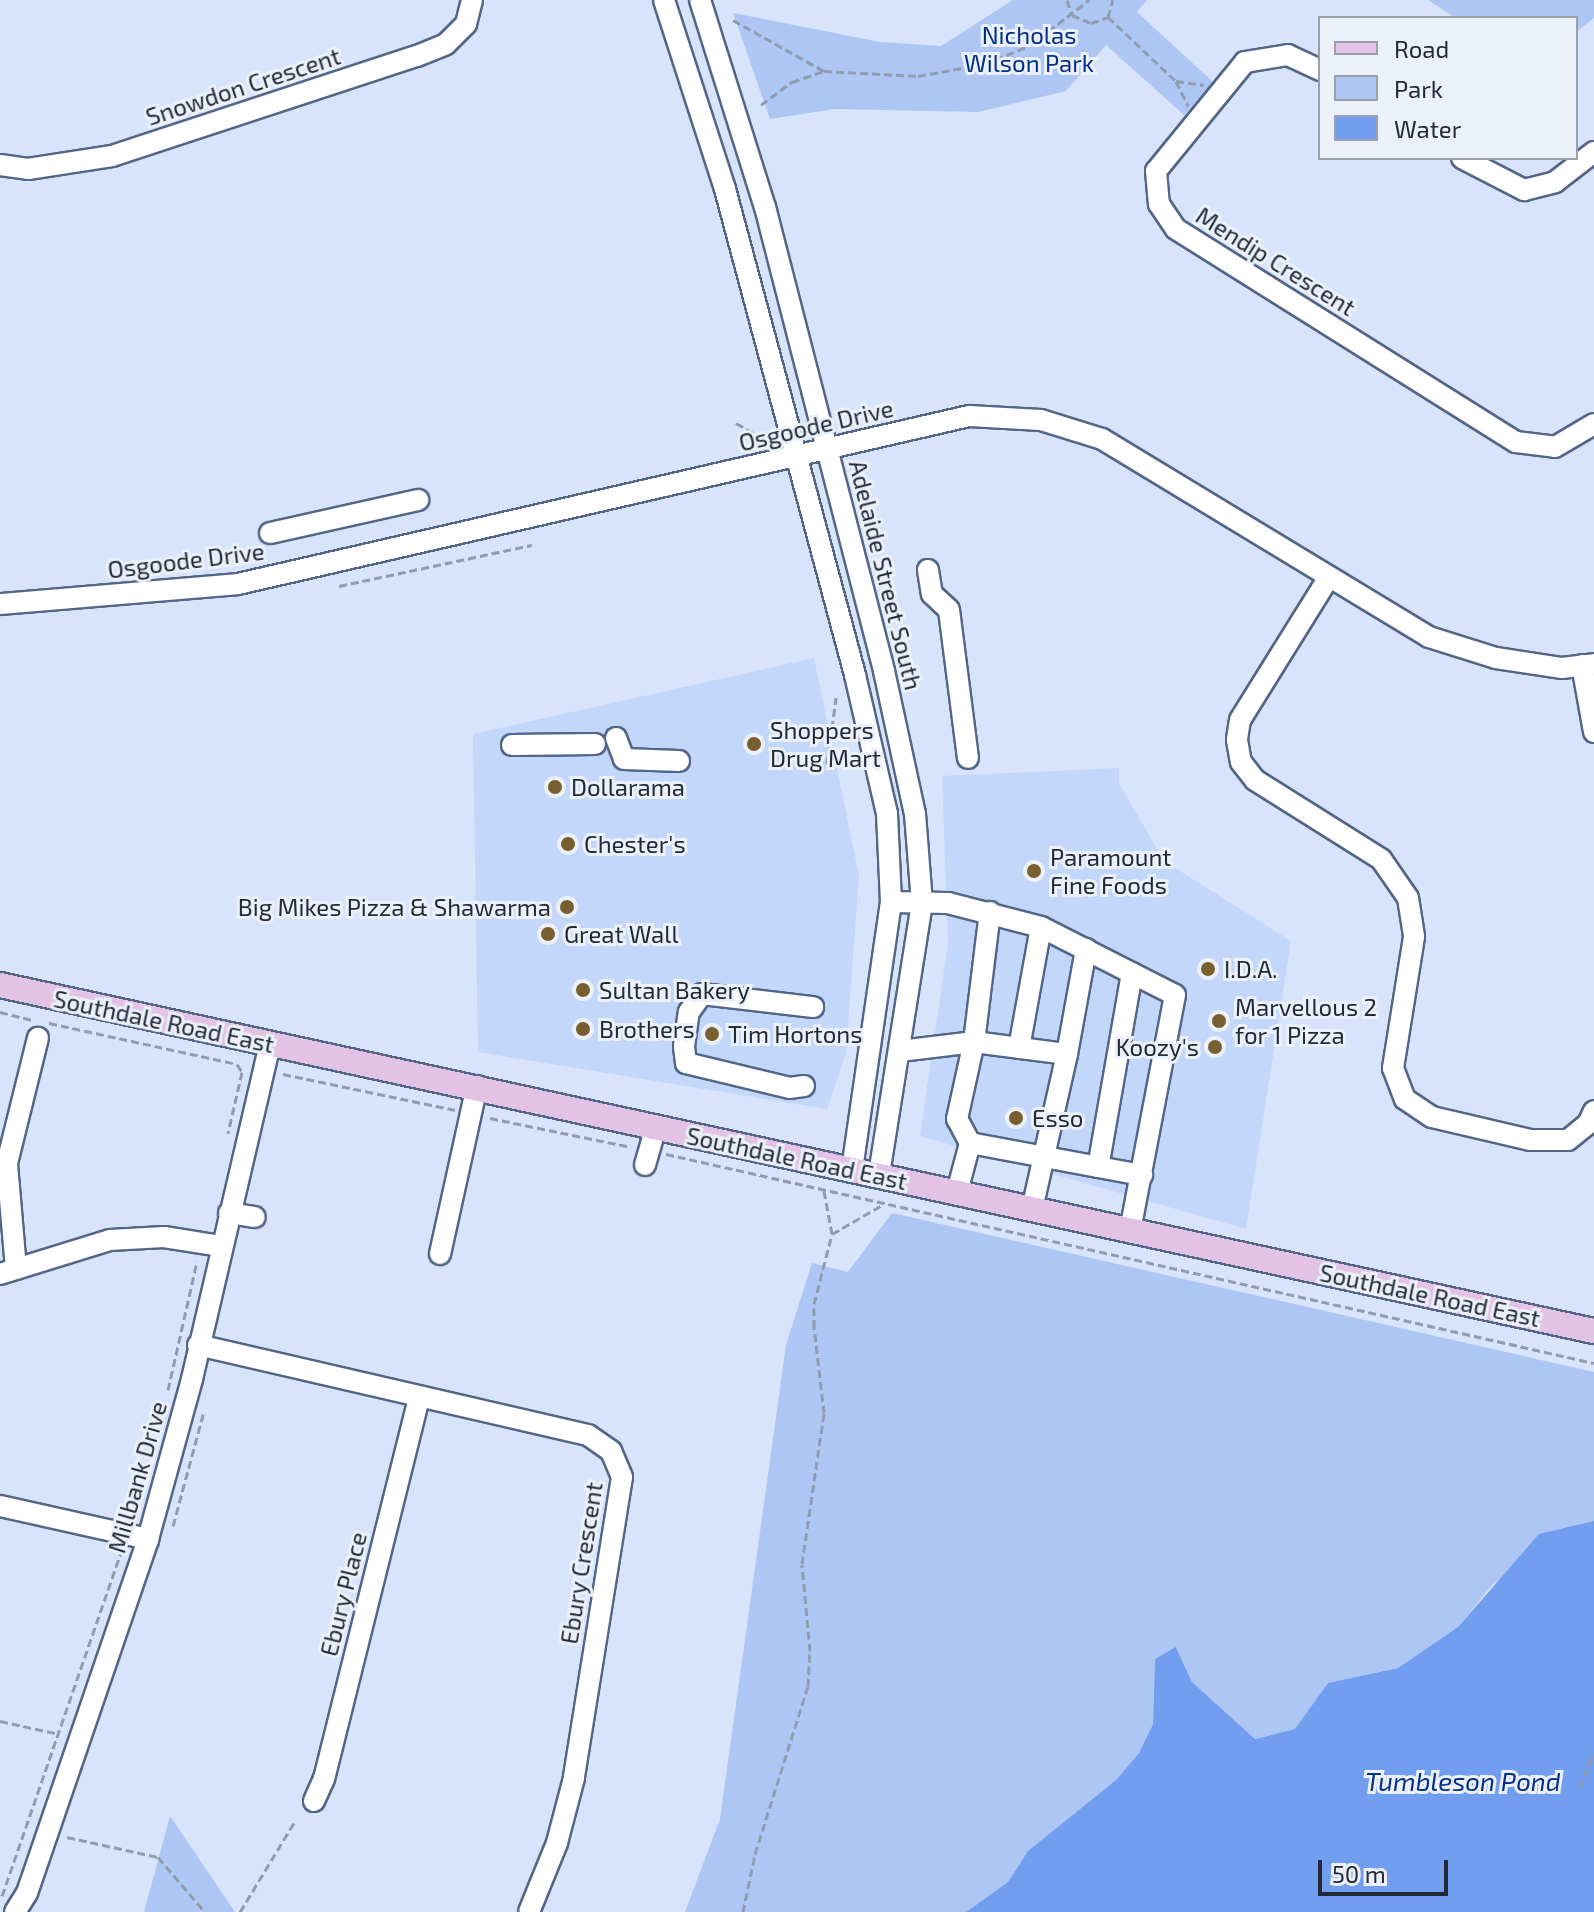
<!DOCTYPE html>
<style>
body{margin:0}
#map{position:relative;width:1594px;height:1912px;overflow:hidden;background:#d7e4fc;font-family:"Exo 2",sans-serif}
div>[style]{position:absolute}
.built>*{inset:0;background:#c3d7fb}
.green>*{inset:0;background:#adc6f4}
.water>*{inset:0;background:#729eef}
.path>*{height:3px;margin-top:-1.5px;transform-origin:0;background:repeating-linear-gradient(90deg,#909cb0 0 8px,transparent 0 12px)}
.roads{filter:drop-shadow(2px 0 #536687) drop-shadow(-2px 0 #536687) drop-shadow(0 2px #536687) drop-shadow(0 -2px #536687)}
.minor>*{height:20px;margin:-10px;padding:0 10px;transform-origin:10px;border-radius:10px;background:#fff}
.major>*{height:24px;margin:-12px;padding:0 12px;transform-origin:12px;border-radius:12px;background:#e2c3e6}
.dots>*{width:22px;height:22px;translate:-50% -50%;box-sizing:border-box;border:4px solid #ecf1f9;border-radius:50%}
span{translate:-50% -50%;white-space:nowrap;text-align:center;line-height:1.15;-webkit-text-stroke:6px #ecf1f9;paint-order:stroke}
.park-label{font-size:24px;color:#032f86}
.street-label{font-size:24px;color:#222a39}
.poi-label{font-size:24px;color:#222a39}
.left{translate:0 -50%;text-align:left}
.right{translate:-100% -50%;text-align:right}
.water-label{font-size:26px;color:#053189;font-style:italic}
.legend{position:absolute;left:1318px;top:16px;width:260px;height:144px;box-sizing:border-box;background:#ecf1f9;border:2px solid #9ba1ac;margin:0;padding:10px 14px;list-style:none;font-size:24px;color:#222a39}
.legend li{display:flex;align-items:center;gap:16px;height:40px}
.legend b{width:40px;border:2px solid #9ba1ac}
.scale{position:absolute;left:1318px;top:1860px;width:130px;height:36px;box-sizing:border-box;border:4px solid #222a39;border-top:0;padding-left:10px;font-size:24px;line-height:28px;white-space:nowrap;color:#222a39;-webkit-text-stroke:6px #ecf1f9;paint-order:stroke}
</style>
<div id="map">
<div class="built">
<i style="clip-path:polygon(814px 658px,859px 875px,846px 1053px,827px 1109px,478px 1052px,473px 734px)"></i>
<i style="clip-path:polygon(1119px 768px,1119px 783px,1164px 861px,1291px 941px,1246px 1229px,920px 1136px,948px 943px,942px 776px)"></i>
</div>
<div class="green">
<i style="clip-path:polygon(1013px 0,1147px 0,1137px 12px,1213px 82px,1184px 115px,1106px 45px,1066px 91px,978px 112px,835px 109px,770px 119px,733px 13px,880px 42px,941px 46px)"></i>
<i style="clip-path:polygon(1428px 0,1594px 0,1594px 18px,1576px 32px,1576px 18px,1456px 18px)"></i>
<i style="clip-path:polygon(892px 1213px,1594px 1372px,1594px 1521px,1492px 1585px,1458px 1627px,1398px 1668px,1328px 1683px,1296px 1729px,1255px 1739px,1192px 1682px,1177px 1648px,1155px 1659px,1153px 1724px,1139px 1753px,1116px 1780px,1028px 1851px,1008px 1882px,966px 1912px,685px 1912px,720px 1819px,786px 1345px,812px 1263px,848px 1272px)"></i>
<i style="clip-path:polygon(170px 1816px,235px 1912px,144px 1912px)"></i>
</div>
<div class="water">
<i style="clip-path:polygon(1594px 1521px,1594px 1912px,966px 1912px,1008px 1882px,1028px 1851px,1116px 1780px,1139px 1753px,1153px 1724px,1155px 1659px,1176px 1647px,1192px 1682px,1255px 1739px,1295px 1729px,1328px 1683px,1398px 1668px,1458px 1627px,1539px 1534px)"></i>
</div>
<div class="path">
<i style="left:1067px;top:0;width:16px;rotate:72deg"></i>
<i style="left:1072px;top:15px;width:21px;rotate:23deg"></i>
<i style="left:1091px;top:23px;width:18px;rotate:-19deg"></i>
<i style="left:1108px;top:17px;width:93px;rotate:43.3deg"></i>
<i style="left:1176px;top:81px;width:28px;rotate:64deg"></i>
<i style="left:1108px;top:17px;width:18px;rotate:-74deg"></i>
<i style="left:733px;top:20px;width:104px;rotate:29.3deg"></i>
<i style="left:1176px;top:81px;width:28px;rotate:8deg"></i>
<i style="left:761px;top:105px;width:39px;rotate:-37deg"></i>
<i style="left:792px;top:82px;width:34px;rotate:-19deg"></i>
<i style="left:824px;top:71px;width:94px;rotate:3deg"></i>
<i style="left:918px;top:76px;width:67px;rotate:-10.3deg"></i>
<i style="left:984px;top:64px;width:48px;rotate:-21.8deg"></i>
<i style="left:1029px;top:46px;width:76px;rotate:-37.5deg"></i>
<i style="left:736px;top:423px;width:34px;rotate:30deg"></i>
<i style="left:339px;top:586px;width:197px;rotate:-12deg"></i>
<i style="left:832px;top:763px;width:20px;rotate:-11deg"></i>
<i style="left:827px;top:764px;width:67px;rotate:-82.2deg"></i>
<i style="left:0;top:1012px;width:34px;rotate:14deg"></i>
<i style="left:49px;top:1023px;width:192px;rotate:12.3deg"></i>
<i style="left:237px;top:1064px;width:9px;rotate:58deg"></i>
<i style="left:242px;top:1072px;width:63px;rotate:102.9deg"></i>
<i style="left:283px;top:1074px;width:176px;rotate:11.8deg"></i>
<i style="left:490px;top:1118px;width:144px;rotate:11.6deg"></i>
<i style="left:666px;top:1154px;width:951px;rotate:12.69deg"></i>
<i style="left:832px;top:1234px;width:60px;rotate:-30deg"></i>
<i style="left:168px;top:1390px;width:132px;rotate:-77.3deg"></i>
<i style="left:173px;top:1526px;width:119px;rotate:-74.9deg"></i>
<i style="left:0;top:1721px;width:60px;rotate:12.4deg"></i>
<i style="left:1580px;top:1787px;width:34px;rotate:-69deg"></i>
<i style="left:67px;top:1837px;width:93px;rotate:12.4deg"></i>
<i style="left:158px;top:1857px;width:72px;rotate:49.5deg"></i>
<i style="left:2px;top:1896px;width:364px;rotate:-70.9deg"></i>
<i style="left:240px;top:1912px;width:104px;rotate:-58.8deg"></i>
<i style="left:743px;top:1912px;width:59px;rotate:-78.3deg"></i>
<i style="left:755px;top:1854px;width:176px;rotate:-72.5deg"></i>
<i style="left:808px;top:1686px;width:35px;rotate:-87deg"></i>
<i style="left:810px;top:1651px;width:87px;rotate:-95.3deg"></i>
<i style="left:802px;top:1564px;width:153px;rotate:-81.7deg"></i>
<i style="left:824px;top:1413px;width:87px;rotate:-96.6deg"></i>
<i style="left:814px;top:1327px;width:23px;rotate:-90deg"></i>
<i style="left:814px;top:1304px;width:72px;rotate:-75.6deg"></i>
<i style="left:832px;top:1234px;width:44px;rotate:-100.5deg"></i>
</div>
<div class="roads">
<div class="minor">
<i style="left:664px;top:0;width:199px;rotate:72.1deg"></i>
<i style="left:725px;top:189px;width:503px;rotate:75.02deg"></i>
<i style="left:855px;top:675px;width:143px;rotate:77deg"></i>
<i style="left:887px;top:814px;width:88px;rotate:87.4deg"></i>
<i style="left:891px;top:902px;width:271px;rotate:98.3deg"></i>
<i style="left:700px;top:0;width:217px;rotate:72.6deg"></i>
<i style="left:765px;top:207px;width:479px;rotate:75.6deg"></i>
<i style="left:884px;top:671px;width:146px;rotate:77.8deg"></i>
<i style="left:915px;top:814px;width:89px;rotate:85.5deg"></i>
<i style="left:922px;top:903px;width:275px;rotate:99deg"></i>
<i style="left:1320px;top:70px;width:35px;rotate:-155deg"></i>
<i style="left:1288px;top:55px;width:44px;rotate:170.8deg"></i>
<i style="left:1245px;top:62px;width:141px;rotate:129.2deg"></i>
<i style="left:1156px;top:171px;width:33px;rotate:85deg"></i>
<i style="left:1159px;top:204px;width:30px;rotate:56deg"></i>
<i style="left:1176px;top:229px;width:401px;rotate:32.1deg"></i>
<i style="left:1516px;top:442px;width:39px;rotate:7deg"></i>
<i style="left:1555px;top:447px;width:45px;rotate:-30.5deg"></i>
<i style="left:1462px;top:158px;width:70px;rotate:27.3deg"></i>
<i style="left:1524px;top:190px;width:32px;rotate:-14deg"></i>
<i style="left:1555px;top:182px;width:49px;rotate:-37.6deg"></i>
<i style="left:0;top:165px;width:28px;rotate:8deg"></i>
<i style="left:28px;top:169px;width:85px;rotate:-8.8deg"></i>
<i style="left:112px;top:156px;width:321px;rotate:-18.2deg"></i>
<i style="left:417px;top:56px;width:31px;rotate:-22deg"></i>
<i style="left:446px;top:44px;width:28px;rotate:-45deg"></i>
<i style="left:466px;top:24px;width:25px;rotate:-76deg"></i>
<i style="left:270px;top:533px;width:152px;rotate:-12.6deg"></i>
<i style="left:928px;top:570px;width:24px;rotate:81deg"></i>
<i style="left:932px;top:594px;width:23px;rotate:43deg"></i>
<i style="left:949px;top:610px;width:149px;rotate:82.7deg"></i>
<i style="left:1329px;top:577px;width:168px;rotate:121.9deg"></i>
<i style="left:1240px;top:720px;width:20px;rotate:99deg"></i>
<i style="left:1237px;top:740px;width:22px;rotate:80deg"></i>
<i style="left:1241px;top:762px;width:23px;rotate:52deg"></i>
<i style="left:1255px;top:780px;width:149px;rotate:32.1deg"></i>
<i style="left:1381px;top:859px;width:47px;rotate:55.3deg"></i>
<i style="left:1408px;top:898px;width:39px;rotate:81deg"></i>
<i style="left:1414px;top:937px;width:133px;rotate:99.1deg"></i>
<i style="left:1393px;top:1068px;width:33px;rotate:69deg"></i>
<i style="left:1405px;top:1099px;width:32px;rotate:34deg"></i>
<i style="left:1432px;top:1117px;width:101px;rotate:13.2deg"></i>
<i style="left:1530px;top:1140px;width:38px"></i>
<i style="left:1568px;top:1140px;width:26px;rotate:-39deg"></i>
<i style="left:1588px;top:1124px;width:14px;rotate:-65deg"></i>
<i style="left:0;top:604px;width:239px;rotate:-4.8deg"></i>
<i style="left:238px;top:584px;width:750px;rotate:-12.94deg"></i>
<i style="left:969px;top:416px;width:72px;rotate:3.2deg"></i>
<i style="left:1041px;top:420px;width:64px;rotate:17.3deg"></i>
<i style="left:1102px;top:439px;width:382px;rotate:31.2deg"></i>
<i style="left:1429px;top:637px;width:70px;rotate:17.4deg"></i>
<i style="left:1496px;top:658px;width:67px;rotate:8.6deg"></i>
<i style="left:1562px;top:668px;width:32px;rotate:-7deg"></i>
<i style="left:1582px;top:665px;width:68px;rotate:79.8deg"></i>
<i style="left:616px;top:738px;width:22px;rotate:69deg"></i>
<i style="left:624px;top:759px;width:55px;rotate:2.1deg"></i>
<i style="left:512px;top:745px;width:83px;rotate:-0.7deg"></i>
<i style="left:891px;top:902px;width:57px;rotate:1deg"></i>
<i style="left:948px;top:903px;width:96px;rotate:14.5deg"></i>
<i style="left:1041px;top:927px;width:150px;rotate:26.9deg"></i>
<i style="left:1175px;top:995px;width:239px;rotate:100.8deg"></i>
<i style="left:1132px;top:973px;width:197px;rotate:99.9deg"></i>
<i style="left:1098px;top:1167px;width:45px;rotate:10.3deg"></i>
<i style="left:1019px;top:1048px;width:123px;rotate:-79.7deg"></i>
<i style="left:900px;top:1051px;width:75px;rotate:-6.9deg"></i>
<i style="left:974px;top:1042px;width:94px;rotate:7.4deg"></i>
<i style="left:1067px;top:1054px;width:159px;rotate:102.7deg"></i>
<i style="left:1067px;top:1054px;width:107px;rotate:-79.7deg"></i>
<i style="left:804px;top:1086px;width:14px;rotate:172deg"></i>
<i style="left:790px;top:1088px;width:107px;rotate:-166.5deg"></i>
<i style="left:686px;top:1063px;width:17px;rotate:-97deg"></i>
<i style="left:684px;top:1046px;width:34px;rotate:-82deg"></i>
<i style="left:689px;top:1012px;width:22px;rotate:-54deg"></i>
<i style="left:702px;top:994px;width:112px;rotate:6.7deg"></i>
<i style="left:970px;top:1143px;width:130px;rotate:10.6deg"></i>
<i style="left:645px;top:1165px;width:40px;rotate:-74deg"></i>
<i style="left:957px;top:1192px;width:51px;rotate:-75.1deg"></i>
<i style="left:970px;top:1143px;width:27px;rotate:-118deg"></i>
<i style="left:957px;top:1119px;width:79px;rotate:-77.6deg"></i>
<i style="left:974px;top:1042px;width:131px;rotate:-83deg"></i>
<i style="left:229px;top:1213px;width:26px;rotate:9deg"></i>
<i style="left:440px;top:1254px;width:172px;rotate:-77.6deg"></i>
<i style="left:16px;top:1269px;width:106px;rotate:-94.9deg"></i>
<i style="left:7px;top:1163px;width:129px;rotate:-76.1deg"></i>
<i style="left:0;top:1274px;width:115px;rotate:-17.2deg"></i>
<i style="left:110px;top:1240px;width:54px;rotate:-3.2deg"></i>
<i style="left:164px;top:1237px;width:58px;rotate:9deg"></i>
<i style="left:198px;top:1345px;width:400px;rotate:13deg"></i>
<i style="left:588px;top:1435px;width:28px;rotate:35deg"></i>
<i style="left:611px;top:1451px;width:28px;rotate:67deg"></i>
<i style="left:622px;top:1477px;width:305px;rotate:99.1deg"></i>
<i style="left:574px;top:1778px;width:67px;rotate:104.7deg"></i>
<i style="left:557px;top:1843px;width:74px;rotate:112.1deg"></i>
<i style="left:0;top:1506px;width:152px;rotate:12.6deg"></i>
<i style="left:314px;top:1801px;width:24px;rotate:-66deg"></i>
<i style="left:324px;top:1779px;width:393px;rotate:-76deg"></i>
<i style="left:15px;top:1912px;width:22px;rotate:-58deg"></i>
<i style="left:27px;top:1893px;width:374px;rotate:-71.1deg"></i>
<i style="left:148px;top:1539px;width:166px;rotate:-74.6deg"></i>
<i style="left:192px;top:1379px;width:344px;rotate:-76.9deg"></i>
</div>
<div class="major">
<i style="left:0;top:985px;width:1631px;rotate:12.25deg"></i>
</div>
</div>
<div class="dots">
<i style="left:754px;top:744px;background:#785f30"></i>
<i style="left:555px;top:787px;background:#785f30"></i>
<i style="left:568px;top:844px;background:#785f30"></i>
<i style="left:1034px;top:871px;background:#785f30"></i>
<i style="left:567px;top:907px;background:#785f30"></i>
<i style="left:548px;top:934px;background:#785f30"></i>
<i style="left:1208px;top:969px;background:#785f30"></i>
<i style="left:583px;top:990px;background:#785f30"></i>
<i style="left:1219px;top:1021px;background:#785f30"></i>
<i style="left:583px;top:1029px;background:#785f30"></i>
<i style="left:712px;top:1034px;background:#785f30"></i>
<i style="left:1215px;top:1047px;background:#785f30"></i>
<i style="left:1016px;top:1118px;background:#785f30"></i>
</div>
<div class="park-label">
<span style="left:1029px;top:49px">Nicholas<br>Wilson Park</span>
</div>
<div class="street-label">
<span style="left:243px;top:86px;rotate:-18deg">Snowdon Crescent</span>
<span style="left:1276px;top:261px;rotate:32deg">Mendip Crescent</span>
<span style="left:816px;top:425px;rotate:-13deg">Osgoode Drive</span>
<span style="left:186px;top:560px;rotate:-7deg">Osgoode Drive</span>
<span style="left:886px;top:575px;rotate:76deg">Adelaide Street South</span>
<span style="left:164px;top:1021px;rotate:12deg">Southdale Road East</span>
<span style="left:797px;top:1158px;rotate:12deg">Southdale Road East</span>
<span style="left:1430px;top:1295px;rotate:12deg">Southdale Road East</span>
<span style="left:137px;top:1477px;rotate:-74deg">Millbank Drive</span>
<span style="left:581px;top:1563px;rotate:-81deg">Ebury Crescent</span>
<span style="left:343px;top:1594px;rotate:-76deg">Ebury Place</span>
</div>
<div class="poi-label">
<span class="left" style="left:770px;top:744px">Shoppers<br>Drug Mart</span>
<span class="left" style="left:571px;top:787px">Dollarama</span>
<span class="left" style="left:584px;top:844px">Chester's</span>
<span class="left" style="left:1050px;top:871px">Paramount<br>Fine Foods</span>
<span class="right" style="left:551px;top:907px">Big Mikes Pizza &amp; Shawarma</span>
<span class="left" style="left:564px;top:934px">Great Wall</span>
<span class="left" style="left:1224px;top:969px">I.D.A.</span>
<span class="left" style="left:599px;top:990px">Sultan Bakery</span>
<span class="left" style="left:1235px;top:1021px">Marvellous 2<br>for 1 Pizza</span>
<span class="left" style="left:599px;top:1029px">Brothers</span>
<span class="left" style="left:728px;top:1034px">Tim Hortons</span>
<span class="right" style="left:1199px;top:1047px">Koozy's</span>
<span class="left" style="left:1032px;top:1118px">Esso</span>
</div>
<div class="water-label">
<span style="left:1463px;top:1781px">Tumbleson Pond</span>
</div>
<ul class="legend">
<li><b style="height:10px;background:#e2c3e6"></b>Road</li>
<li><b style="height:22px;background:#adc6f4"></b>Park</li>
<li><b style="height:22px;background:#729eef"></b>Water</li>
</ul>
<div class="scale">50 m</div>
</div>
